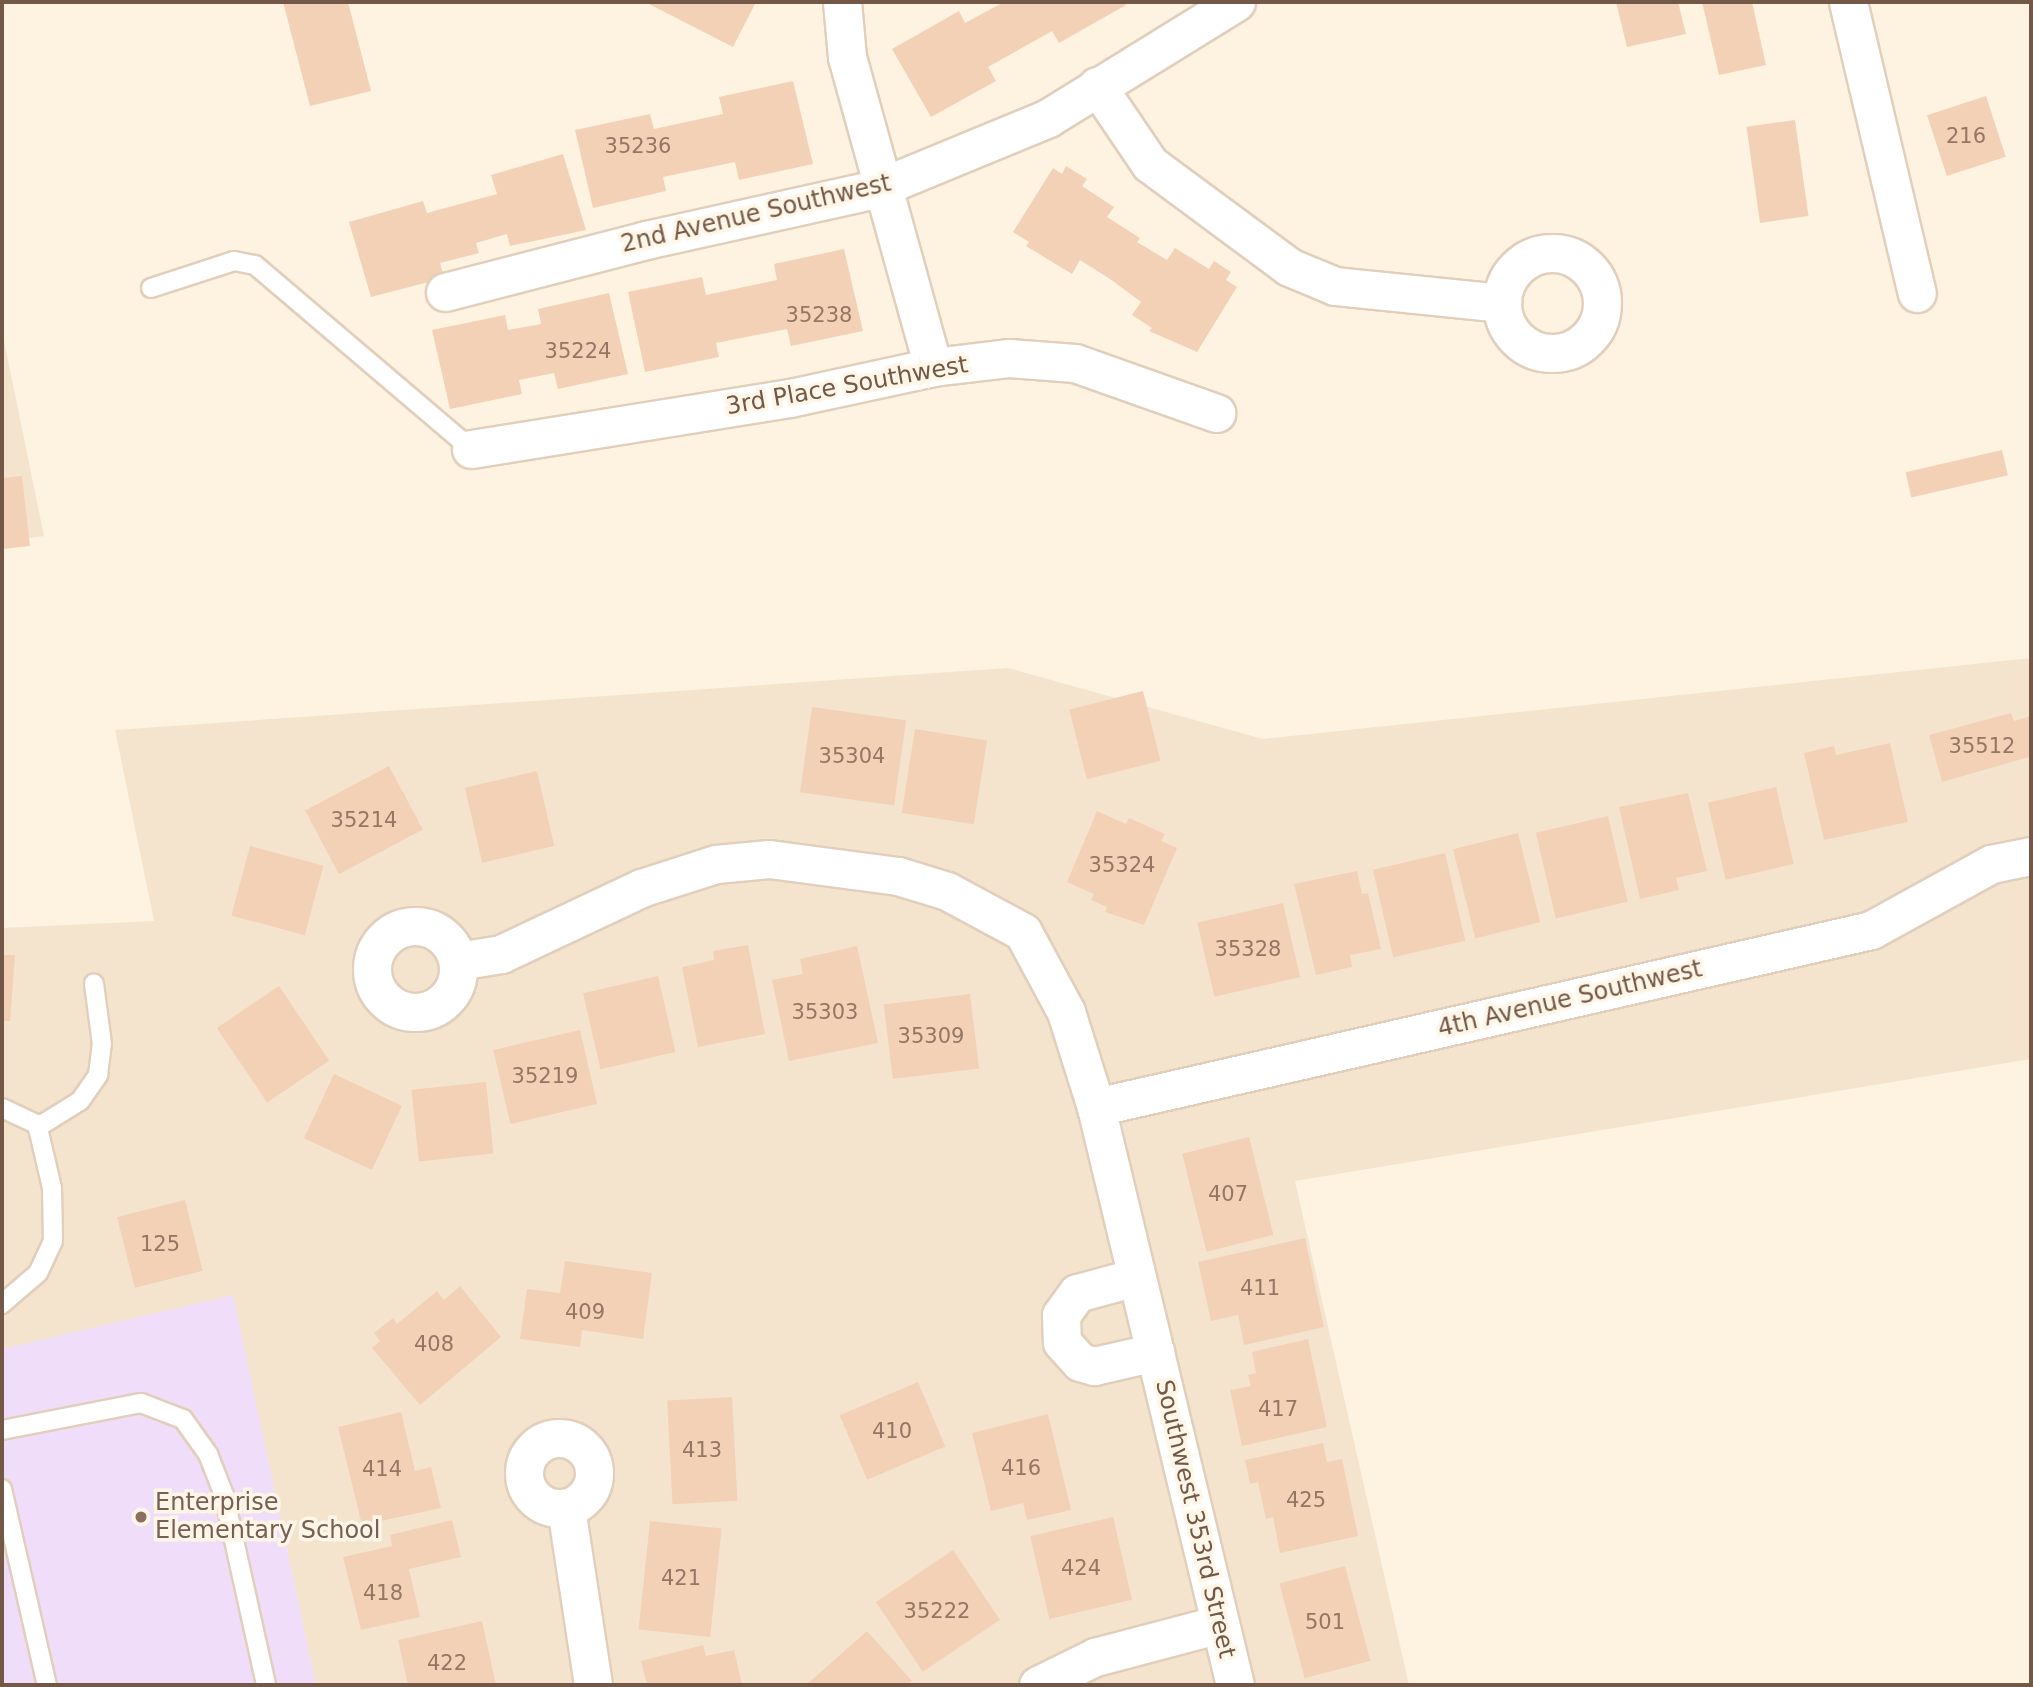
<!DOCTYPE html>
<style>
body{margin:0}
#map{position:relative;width:2033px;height:1687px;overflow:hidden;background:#fdf3e0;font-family:"DejaVu Sans",sans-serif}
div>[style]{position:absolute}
.residential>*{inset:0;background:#f4e4ce}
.education>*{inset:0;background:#efddf9}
.building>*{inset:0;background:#f3d1b7;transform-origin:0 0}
.roads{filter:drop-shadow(2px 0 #e1cfbc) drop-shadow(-2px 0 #e1cfbc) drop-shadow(0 2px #e1cfbc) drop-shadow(0 -2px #e1cfbc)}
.lane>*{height:18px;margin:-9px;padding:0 9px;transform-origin:9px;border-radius:9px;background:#fff}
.street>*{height:37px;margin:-18.5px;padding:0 18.5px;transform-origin:18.5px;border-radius:18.5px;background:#fff}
.street>.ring{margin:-18.5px;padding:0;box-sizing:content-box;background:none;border:37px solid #fff;border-radius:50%}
.dots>*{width:19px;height:19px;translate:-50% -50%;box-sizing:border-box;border:4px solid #fff6e7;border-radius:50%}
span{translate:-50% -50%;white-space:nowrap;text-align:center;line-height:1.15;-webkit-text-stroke:7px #fff6e7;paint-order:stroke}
.number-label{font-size:21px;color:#947663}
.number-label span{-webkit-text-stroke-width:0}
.street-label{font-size:24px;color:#745847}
.education-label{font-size:24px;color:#785e54}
.left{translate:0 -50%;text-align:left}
.frame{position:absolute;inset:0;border:4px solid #745847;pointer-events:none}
</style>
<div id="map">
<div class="residential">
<i style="clip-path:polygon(2px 331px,44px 536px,2px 542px)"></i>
<i style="clip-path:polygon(2031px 658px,2031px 1059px,1295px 1181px,1409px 1685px,316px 1685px,233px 1296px,2px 1349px,2px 928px,154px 921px,115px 730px,1008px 668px,1263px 739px)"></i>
</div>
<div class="education">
<i style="clip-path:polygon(233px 1295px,316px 1685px,2px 1685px,2px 1349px)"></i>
</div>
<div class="building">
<i style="clip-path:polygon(283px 2px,348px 2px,371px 91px,310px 106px)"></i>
<i style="clip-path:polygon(645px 2px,756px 2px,733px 47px)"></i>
<i style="clip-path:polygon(1004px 2px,1124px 2px,1126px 5px,1059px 43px,1052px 31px,988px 67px,996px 81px,931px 117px,892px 49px,959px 11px,965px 23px)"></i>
<i style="clip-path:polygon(1616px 2px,1678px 2px,1686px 34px,1627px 47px)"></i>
<i style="clip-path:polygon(1702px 2px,1752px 2px,1766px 65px,1719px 75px)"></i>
<i style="clip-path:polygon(793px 81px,813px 164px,739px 180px,735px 162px,663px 177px,666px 191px,593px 208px,575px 130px,650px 114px,654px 129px,723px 114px,719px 97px)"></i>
<i style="left:1986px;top:96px;width:64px;height:62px;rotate:72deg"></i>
<i style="left:1795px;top:120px;width:97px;height:49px;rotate:82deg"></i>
<i style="clip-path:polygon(563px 154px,586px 230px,510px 246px,507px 234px,476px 243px,479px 253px,440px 263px,444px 278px,371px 297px,349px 222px,423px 201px,427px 213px,497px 194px,491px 175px)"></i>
<i style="clip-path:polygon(1066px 166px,1087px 179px,1082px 186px,1114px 207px,1107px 217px,1140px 238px,1137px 242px,1167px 260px,1175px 248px,1209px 269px,1214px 261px,1231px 272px,1226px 280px,1237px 287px,1197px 352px,1149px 331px,1152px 328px,1132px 315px,1141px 302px,1110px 279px,1080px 260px,1072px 274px,1026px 246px,1029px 242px,1013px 232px,1053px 168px,1062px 174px)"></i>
<i style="clip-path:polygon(844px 249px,863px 331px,791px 346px,787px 329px,716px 343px,719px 357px,645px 372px,628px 292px,702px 277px,706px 295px,777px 280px,774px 264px)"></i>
<i style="clip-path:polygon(609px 293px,628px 374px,558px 389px,554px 373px,519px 380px,522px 394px,450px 409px,432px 330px,505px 315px,508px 330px,541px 324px,538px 309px)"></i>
<i style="left:2002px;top:450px;width:26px;height:99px;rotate:77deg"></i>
<i style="clip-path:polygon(22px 476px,30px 546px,2px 549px,2px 478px)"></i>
<i style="left:1143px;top:691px;width:72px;height:76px;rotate:76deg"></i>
<i style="left:812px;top:707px;width:95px;height:86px;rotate:8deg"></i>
<i style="clip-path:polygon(2011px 713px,2014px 721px,2031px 716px,2031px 762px,2029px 757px,1942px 782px,1929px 735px)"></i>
<i style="left:915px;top:729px;width:73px;height:85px;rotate:9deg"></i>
<i style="clip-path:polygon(1890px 743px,1908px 822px,1824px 840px,1804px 753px,1834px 746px,1836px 755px)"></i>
<i style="left:389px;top:766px;width:72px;height:95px;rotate:62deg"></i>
<i style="left:537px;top:771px;width:77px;height:74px;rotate:77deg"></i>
<i style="left:1776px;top:787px;width:79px;height:70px;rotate:77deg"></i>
<i style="clip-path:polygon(1688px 793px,1707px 871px,1676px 878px,1679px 890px,1640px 899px,1619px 807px)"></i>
<i style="clip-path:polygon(1097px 811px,1126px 824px,1129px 818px,1165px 834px,1161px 841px,1177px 848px,1144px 925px,1105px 912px,1107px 907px,1091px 900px,1094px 894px,1067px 882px)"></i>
<i style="left:1608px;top:816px;width:88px;height:74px;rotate:77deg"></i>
<i style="left:1518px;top:833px;width:92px;height:67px;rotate:76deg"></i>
<i style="left:250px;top:846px;width:76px;height:72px;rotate:15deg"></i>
<i style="left:1445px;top:853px;width:90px;height:74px;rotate:77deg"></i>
<i style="clip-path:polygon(1357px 871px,1362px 894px,1368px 893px,1381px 949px,1350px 955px,1352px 967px,1316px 975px,1294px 884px)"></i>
<i style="left:1283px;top:903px;width:76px;height:88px;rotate:77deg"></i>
<i style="clip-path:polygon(748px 945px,765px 1034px,698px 1047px,682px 967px,714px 960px,713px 951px)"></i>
<i style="clip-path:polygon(857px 946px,878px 1043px,789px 1061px,772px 980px,803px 974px,800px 959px)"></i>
<i style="clip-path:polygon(2px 955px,15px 955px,10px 1021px,2px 1021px)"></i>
<i style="left:658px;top:976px;width:78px;height:77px;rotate:77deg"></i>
<i style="left:279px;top:986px;width:90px;height:75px;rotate:56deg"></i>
<i style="left:970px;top:994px;width:75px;height:87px;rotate:83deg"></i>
<i style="left:580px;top:1030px;width:76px;height:89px;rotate:77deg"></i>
<i style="left:334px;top:1074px;width:75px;height:71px;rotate:25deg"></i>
<i style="left:486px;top:1082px;width:72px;height:75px;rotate:84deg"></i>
<i style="left:1249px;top:1137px;width:101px;height:69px;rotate:76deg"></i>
<i style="left:185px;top:1200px;width:73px;height:70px;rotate:76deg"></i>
<i style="clip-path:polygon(1305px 1238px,1324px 1327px,1244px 1345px,1238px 1315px,1211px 1321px,1198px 1262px)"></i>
<i style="clip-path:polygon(565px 1261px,652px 1273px,643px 1339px,582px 1330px,580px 1347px,520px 1339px,527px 1289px,560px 1293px)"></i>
<i style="clip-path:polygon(460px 1286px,501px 1337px,420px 1405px,372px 1348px,380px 1341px,374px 1333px,393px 1318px,397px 1324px,437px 1291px,444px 1300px)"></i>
<i style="clip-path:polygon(1308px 1339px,1327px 1427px,1242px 1446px,1230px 1390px,1251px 1386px,1248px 1375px,1256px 1373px,1252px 1352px)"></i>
<i style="left:918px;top:1382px;width:70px;height:85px;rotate:67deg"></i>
<i style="left:732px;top:1397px;width:104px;height:65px;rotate:87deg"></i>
<i style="clip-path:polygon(401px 1412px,415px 1471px,431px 1467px,441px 1508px,362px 1525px,338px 1427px)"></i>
<i style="clip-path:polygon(1048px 1414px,1071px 1510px,1027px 1520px,1023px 1503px,991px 1511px,972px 1433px)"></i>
<i style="clip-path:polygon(1323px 1443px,1327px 1462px,1342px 1459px,1358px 1536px,1280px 1553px,1273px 1517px,1266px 1519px,1258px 1482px,1250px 1484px,1245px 1460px)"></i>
<i style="left:1113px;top:1517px;width:85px;height:85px;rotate:77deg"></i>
<i style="clip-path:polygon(452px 1520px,461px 1557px,409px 1569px,420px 1617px,361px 1630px,343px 1557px,392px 1546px,390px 1535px)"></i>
<i style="left:650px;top:1521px;width:72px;height:109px;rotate:6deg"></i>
<i style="left:953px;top:1550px;width:84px;height:93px;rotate:56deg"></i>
<i style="left:1345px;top:1566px;width:98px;height:68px;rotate:75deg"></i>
<i style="clip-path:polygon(482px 1621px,496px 1685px,408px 1685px,398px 1640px)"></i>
<i style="clip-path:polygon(867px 1631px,912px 1681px,908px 1685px,806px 1685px)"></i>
<i style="clip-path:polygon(703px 1645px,706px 1656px,734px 1650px,742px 1685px,647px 1685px,641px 1661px)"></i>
</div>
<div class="roads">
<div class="lane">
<i style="left:151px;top:288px;width:87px;rotate:-18deg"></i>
<i style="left:234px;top:261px;width:21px;rotate:11deg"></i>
<i style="left:255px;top:265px;width:284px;rotate:40.4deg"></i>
<i style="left:2px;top:1108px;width:38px;rotate:25deg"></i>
<i style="left:37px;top:1124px;width:66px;rotate:76.8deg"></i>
<i style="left:52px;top:1188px;width:53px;rotate:88.9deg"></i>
<i style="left:53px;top:1241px;width:35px;rotate:115deg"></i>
<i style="left:38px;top:1273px;width:48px;rotate:139.3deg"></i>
<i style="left:38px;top:1127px;width:49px;rotate:-31.8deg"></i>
<i style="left:80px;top:1101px;width:32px;rotate:-55deg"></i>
<i style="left:98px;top:1075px;width:31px;rotate:-83deg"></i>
<i style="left:102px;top:1044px;width:61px;rotate:-97.6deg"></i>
<i style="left:2px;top:1430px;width:142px;rotate:-11deg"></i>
<i style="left:141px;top:1403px;width:45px;rotate:20.9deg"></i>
<i style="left:183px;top:1419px;width:43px;rotate:54.5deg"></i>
<i style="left:208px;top:1454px;width:44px;rotate:68.7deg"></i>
<i style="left:224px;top:1495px;width:195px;rotate:77.5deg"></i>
<i style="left:2px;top:1489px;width:201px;rotate:77.1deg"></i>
</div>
<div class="street">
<i style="left:842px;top:2px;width:55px;rotate:84.8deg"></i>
<i style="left:847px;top:57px;width:322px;rotate:74.5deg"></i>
<i style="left:1848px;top:2px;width:299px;rotate:76.7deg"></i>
<i style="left:1097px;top:86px;width:94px;rotate:55.8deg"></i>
<i style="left:1150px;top:164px;width:173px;rotate:36.5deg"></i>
<i style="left:1289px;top:267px;width:50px;rotate:22.4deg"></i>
<i style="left:1335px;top:286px;width:168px;rotate:5.8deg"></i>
<i class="ring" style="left:1502px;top:253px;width:63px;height:63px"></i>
<i style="left:445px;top:292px;width:208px;rotate:-14.5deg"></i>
<i style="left:646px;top:240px;width:236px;rotate:-12.5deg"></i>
<i style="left:876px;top:189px;width:186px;rotate:-22.4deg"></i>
<i style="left:1048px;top:118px;width:221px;rotate:-31.7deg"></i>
<i style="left:471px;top:449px;width:323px;rotate:-9.1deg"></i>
<i style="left:790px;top:398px;width:146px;rotate:-12.2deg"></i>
<i style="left:933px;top:367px;width:77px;rotate:-6.8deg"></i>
<i style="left:1009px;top:358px;width:66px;rotate:4.3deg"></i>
<i style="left:1075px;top:363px;width:150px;rotate:19.5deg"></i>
<i class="ring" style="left:372px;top:926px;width:49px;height:49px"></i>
<i style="left:458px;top:961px;width:44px;rotate:-9.2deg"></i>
<i style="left:501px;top:954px;width:155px;rotate:-25.2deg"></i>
<i style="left:641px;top:888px;width:79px;rotate:-17.7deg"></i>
<i style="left:716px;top:864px;width:53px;rotate:-5.4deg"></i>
<i style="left:769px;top:859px;width:130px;rotate:7.5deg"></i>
<i style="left:898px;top:876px;width:51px;rotate:17deg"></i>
<i style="left:947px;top:891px;width:86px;rotate:28.3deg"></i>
<i style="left:1023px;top:932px;width:91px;rotate:61.7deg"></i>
<i style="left:1066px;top:1012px;width:100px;rotate:72.5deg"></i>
<i style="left:1096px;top:1107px;width:594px;rotate:76.48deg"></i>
<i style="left:1096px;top:1107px;width:795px;rotate:-12.86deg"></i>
<i style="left:1871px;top:930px;width:137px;rotate:-28.8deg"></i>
<i style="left:1991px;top:864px;width:41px;rotate:-11.3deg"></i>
<i style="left:1136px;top:1277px;width:61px;rotate:164.8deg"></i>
<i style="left:1077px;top:1293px;width:27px;rotate:126deg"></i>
<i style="left:1061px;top:1315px;width:27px;rotate:88deg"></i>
<i style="left:1062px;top:1342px;width:27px;rotate:48deg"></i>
<i style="left:1080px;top:1362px;width:15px;rotate:16deg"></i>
<i style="left:1094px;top:1366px;width:63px;rotate:-12.9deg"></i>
<i class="ring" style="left:524px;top:1438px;width:33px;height:33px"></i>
<i style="left:566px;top:1508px;width:179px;rotate:81.3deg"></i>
<i style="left:1038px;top:1685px;width:64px;rotate:-26.2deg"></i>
<i style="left:1095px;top:1657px;width:129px;rotate:-14.8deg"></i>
</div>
</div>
<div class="dots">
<i style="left:141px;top:1517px;background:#8d6e63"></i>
</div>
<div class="number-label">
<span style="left:1966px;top:136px">216</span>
<span style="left:638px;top:146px">35236</span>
<span style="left:819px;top:315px">35238</span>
<span style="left:578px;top:351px">35224</span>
<span style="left:1982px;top:746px">35512</span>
<span style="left:852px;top:756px">35304</span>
<span style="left:364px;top:820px">35214</span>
<span style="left:1122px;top:865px">35324</span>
<span style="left:1248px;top:949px">35328</span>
<span style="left:825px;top:1012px">35303</span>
<span style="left:931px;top:1036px">35309</span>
<span style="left:545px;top:1076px">35219</span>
<span style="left:1228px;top:1194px">407</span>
<span style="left:160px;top:1244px">125</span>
<span style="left:1260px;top:1288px">411</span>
<span style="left:585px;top:1312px">409</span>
<span style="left:434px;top:1344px">408</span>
<span style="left:1278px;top:1409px">417</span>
<span style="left:892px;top:1431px">410</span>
<span style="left:702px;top:1450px">413</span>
<span style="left:1021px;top:1468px">416</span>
<span style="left:382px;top:1469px">414</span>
<span style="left:1306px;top:1500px">425</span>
<span style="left:1081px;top:1568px">424</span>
<span style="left:681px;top:1578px">421</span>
<span style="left:383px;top:1593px">418</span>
<span style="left:937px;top:1611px">35222</span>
<span style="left:1325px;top:1622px">501</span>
<span style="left:447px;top:1663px">422</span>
</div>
<div class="street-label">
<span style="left:756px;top:214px;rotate:-13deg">2nd Avenue Southwest</span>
<span style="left:847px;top:386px;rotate:-10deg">3rd Place Southwest</span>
<span style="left:1570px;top:999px;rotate:-13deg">4th Avenue Southwest</span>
<span style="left:1195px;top:1519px;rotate:77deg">Southwest 353rd Street</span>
</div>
<div class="education-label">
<span class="left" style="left:155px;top:1517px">Enterprise<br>Elementary School</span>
</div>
<div class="frame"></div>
</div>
